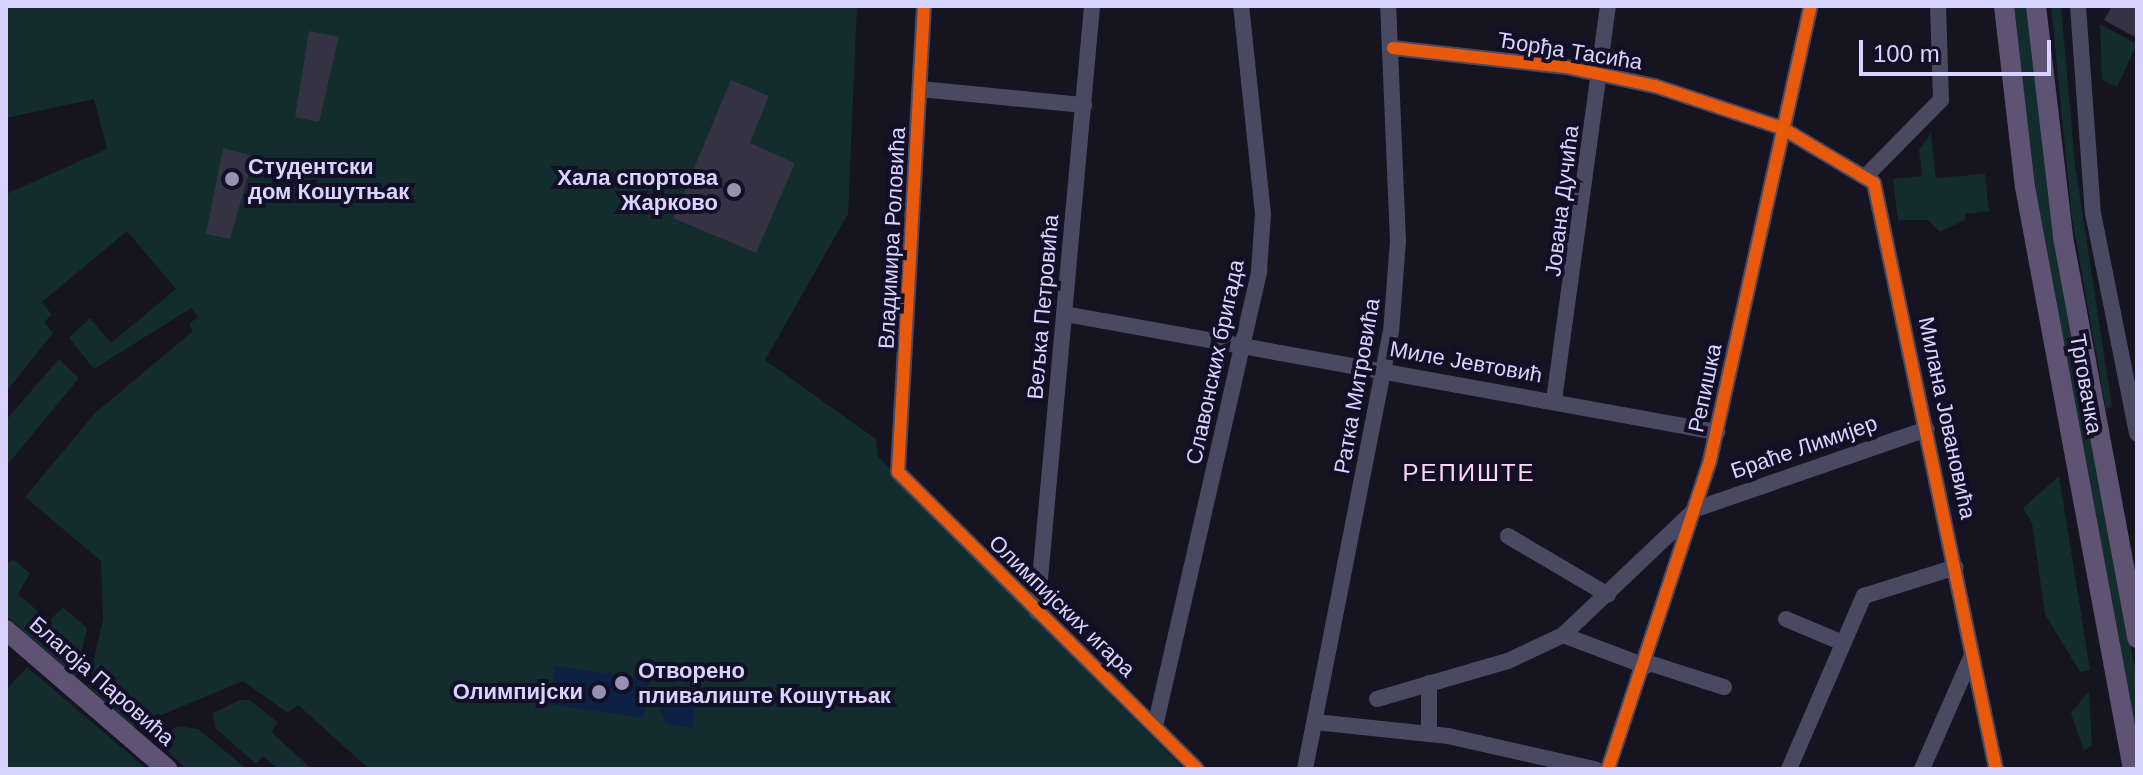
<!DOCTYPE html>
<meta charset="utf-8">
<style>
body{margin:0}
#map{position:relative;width:2143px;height:775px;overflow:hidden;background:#161421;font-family:Arial,sans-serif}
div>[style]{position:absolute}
.green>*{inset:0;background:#132c2d}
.water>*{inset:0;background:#0d2144;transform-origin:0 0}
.building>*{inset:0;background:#343243}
.minor>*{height:16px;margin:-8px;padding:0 8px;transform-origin:8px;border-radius:8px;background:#4a4962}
.major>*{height:20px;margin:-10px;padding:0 10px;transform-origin:10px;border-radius:10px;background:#5e5373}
.cycleway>*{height:12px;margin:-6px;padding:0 6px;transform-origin:6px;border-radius:6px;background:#e8590c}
.dots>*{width:22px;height:22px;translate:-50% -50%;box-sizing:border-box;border:4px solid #130f26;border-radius:50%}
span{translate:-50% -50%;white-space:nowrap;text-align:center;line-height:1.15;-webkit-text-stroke:8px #130f26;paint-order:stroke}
.street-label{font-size:22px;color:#d9d4ff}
.poi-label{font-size:22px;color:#d9d4ff;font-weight:700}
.left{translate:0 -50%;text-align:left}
.right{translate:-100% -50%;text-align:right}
.neighbourhood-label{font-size:24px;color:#ffd6f0;letter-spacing:2px}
.frame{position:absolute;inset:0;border:8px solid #d9d4ff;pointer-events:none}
.scale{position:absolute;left:1859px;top:40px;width:192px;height:36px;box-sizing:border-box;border:4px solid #d9d4ff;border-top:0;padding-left:10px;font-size:24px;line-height:28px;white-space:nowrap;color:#d9d4ff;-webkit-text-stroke:6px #130f26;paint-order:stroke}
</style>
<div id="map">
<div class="green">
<i style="clip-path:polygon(6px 6px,857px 6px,848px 214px,765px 360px,876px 439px,878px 456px,927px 509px,1184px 769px,369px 769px,298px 705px,288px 713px,243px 681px,133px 727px,88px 686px,103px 619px,101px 561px,25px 497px,95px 413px,193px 331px,189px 324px,198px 317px,191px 308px,94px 369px,69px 338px,90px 318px,111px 343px,176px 289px,127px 231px,42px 302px,52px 315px,44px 322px,53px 333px,6px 392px,6px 194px,107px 149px,94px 99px,6px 118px)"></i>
<i style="clip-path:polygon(2012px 6px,2029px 6px,2054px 227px,2137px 679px,2137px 753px,2038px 221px)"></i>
<i style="clip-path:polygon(2051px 6px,2061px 6px,2075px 164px,2112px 407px,2106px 409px,2072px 218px)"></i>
<i style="clip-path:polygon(2100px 24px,2137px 44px,2117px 87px,2102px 80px)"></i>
<i style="clip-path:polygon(1931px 133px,1936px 178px,1985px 174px,1989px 211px,1965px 214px,1965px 220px,1940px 232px,1928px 220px,1898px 220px,1893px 179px,1922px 176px,1919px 150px)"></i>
<i style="clip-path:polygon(59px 359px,79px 378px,8px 464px,6px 420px)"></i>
<i style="clip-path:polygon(2059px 476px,2090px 670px,2080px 672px,2045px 614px,2032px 523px,2023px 508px)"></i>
<i style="clip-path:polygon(14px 560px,30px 573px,18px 594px,49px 621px,63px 607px,87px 628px,76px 677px,6px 616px,6px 563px)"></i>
<i style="clip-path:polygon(27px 667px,147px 769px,6px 769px,6px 690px)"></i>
<i style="clip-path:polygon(2089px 691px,2092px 745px,2084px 751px,2071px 713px)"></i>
<i style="clip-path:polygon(240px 700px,250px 700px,278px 723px,271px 732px,312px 769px,278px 769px,263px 756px,256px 764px,215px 728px,213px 713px)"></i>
<i style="clip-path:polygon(178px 726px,198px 729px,247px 769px,186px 769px,156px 739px)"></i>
</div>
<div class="water">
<i style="left:555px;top:666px;width:95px;height:39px;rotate:8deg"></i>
<i style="clip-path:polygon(673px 685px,697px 690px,692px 728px,666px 724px,660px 710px)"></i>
</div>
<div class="building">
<i style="clip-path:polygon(2112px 6px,2137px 6px,2137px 38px,2104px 20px)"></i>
<i style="clip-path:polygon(309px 31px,339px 37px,319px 122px,295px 117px)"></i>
<i style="clip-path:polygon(731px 80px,769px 96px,750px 143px,795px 163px,756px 253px,673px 218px)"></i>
<i style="clip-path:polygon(223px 148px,254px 156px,230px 239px,206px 234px)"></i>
</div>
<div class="minor">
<i style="left:924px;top:6px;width:467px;rotate:93.2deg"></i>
<i style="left:898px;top:472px;width:421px;rotate:44.8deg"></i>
<i style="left:2078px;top:6px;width:208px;rotate:85.9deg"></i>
<i style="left:2093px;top:213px;width:225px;rotate:78.7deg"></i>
<i style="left:1393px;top:48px;width:174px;rotate:6.3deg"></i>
<i style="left:1566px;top:67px;width:91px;rotate:12.1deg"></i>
<i style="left:1655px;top:86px;width:134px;rotate:18.3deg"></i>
<i style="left:1782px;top:128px;width:107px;rotate:30.9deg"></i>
<i style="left:1874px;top:183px;width:599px;rotate:78.24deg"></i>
<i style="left:920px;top:89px;width:165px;rotate:5.6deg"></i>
<i style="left:1867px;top:175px;width:105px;rotate:-45.4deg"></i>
<i style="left:1941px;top:100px;width:94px;rotate:-91.8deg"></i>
<i style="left:1065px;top:314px;width:663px;rotate:10.26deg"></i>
<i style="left:1554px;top:400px;width:398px;rotate:-82.2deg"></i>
<i style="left:1508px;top:536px;width:116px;rotate:30.5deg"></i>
<i style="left:1037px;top:612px;width:608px;rotate:-84.81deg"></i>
<i style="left:1786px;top:619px;width:62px;rotate:22.8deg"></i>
<i style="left:1563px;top:635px;width:88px;rotate:20.7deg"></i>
<i style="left:1646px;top:662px;width:82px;rotate:17.8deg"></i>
<i style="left:1377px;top:699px;width:136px;rotate:-16.2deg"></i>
<i style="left:1508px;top:661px;width:61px;rotate:-25.3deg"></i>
<i style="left:1563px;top:635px;width:183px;rotate:-43.5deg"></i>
<i style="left:1696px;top:509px;width:244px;rotate:-19.1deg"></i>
<i style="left:1156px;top:722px;width:463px;rotate:-77.1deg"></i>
<i style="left:1259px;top:271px;width:57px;rotate:-86deg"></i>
<i style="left:1263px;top:214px;width:209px;rotate:-96deg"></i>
<i style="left:1315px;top:722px;width:134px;rotate:6deg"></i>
<i style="left:1448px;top:736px;width:151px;rotate:12.7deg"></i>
<i style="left:1429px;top:734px;width:51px;rotate:-90deg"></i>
<i style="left:1305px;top:769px;width:445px;rotate:-78.9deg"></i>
<i style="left:1391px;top:332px;width:91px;rotate:-85.6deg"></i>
<i style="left:1398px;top:241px;width:235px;rotate:-92.4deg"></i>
<i style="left:1608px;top:769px;width:325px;rotate:-71.7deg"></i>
<i style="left:1710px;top:460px;width:465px;rotate:-77.5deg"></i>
<i style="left:1789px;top:769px;width:189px;rotate:-66.6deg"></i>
<i style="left:1864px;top:596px;width:96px;rotate:-17.5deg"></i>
<i style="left:1922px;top:769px;width:124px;rotate:-66.3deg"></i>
</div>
<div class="major">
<i style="left:2004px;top:6px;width:182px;rotate:83.4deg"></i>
<i style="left:2025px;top:187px;width:592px;rotate:79.49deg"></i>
<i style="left:2036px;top:6px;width:233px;rotate:83.3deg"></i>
<i style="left:2063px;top:237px;width:408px;rotate:79.5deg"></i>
<i style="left:6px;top:630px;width:213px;rotate:40.8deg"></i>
</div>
<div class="cycleway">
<i style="left:924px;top:6px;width:467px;rotate:93.2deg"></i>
<i style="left:898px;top:472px;width:421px;rotate:44.8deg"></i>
<i style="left:1393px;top:48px;width:174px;rotate:6.3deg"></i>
<i style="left:1566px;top:67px;width:91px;rotate:12.1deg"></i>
<i style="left:1655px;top:86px;width:134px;rotate:18.3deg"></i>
<i style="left:1782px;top:128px;width:107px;rotate:30.9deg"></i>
<i style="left:1874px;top:183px;width:599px;rotate:78.24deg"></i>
<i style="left:1608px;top:769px;width:325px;rotate:-71.7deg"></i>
<i style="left:1710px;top:460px;width:465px;rotate:-77.5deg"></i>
</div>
<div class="dots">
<i style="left:232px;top:179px;background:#9591b1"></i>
<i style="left:734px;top:190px;background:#9591b1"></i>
<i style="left:622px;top:683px;background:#9591b1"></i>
<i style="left:599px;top:692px;background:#9591b1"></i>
</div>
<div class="street-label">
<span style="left:1570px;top:51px;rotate:9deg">Ђорђа Тасића</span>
<span style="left:1562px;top:201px;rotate:-83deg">Јована Дучића</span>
<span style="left:892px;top:238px;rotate:-87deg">Владимира Роловића</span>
<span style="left:1043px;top:307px;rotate:-85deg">Вељка Петровића</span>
<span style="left:1215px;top:362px;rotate:-78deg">Славонских бригада</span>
<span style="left:1466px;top:362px;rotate:10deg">Миле Јевтовић</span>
<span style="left:2086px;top:384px;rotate:80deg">Трговачка</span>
<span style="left:1357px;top:386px;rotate:-80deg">Ратка Митровића</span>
<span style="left:1705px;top:388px;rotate:-78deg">Репишка</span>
<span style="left:1947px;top:418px;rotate:78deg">Милана Јовановића</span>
<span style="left:1804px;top:447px;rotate:-19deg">Браће Лимијер</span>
<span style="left:1062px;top:606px;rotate:44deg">Олимпијских игара</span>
<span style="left:102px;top:681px;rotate:41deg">Благоја Паровића</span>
</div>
<div class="poi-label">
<span class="left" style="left:248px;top:179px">Студентски<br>дом Кошутњак</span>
<span class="right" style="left:718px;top:190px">Хала спортова<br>Жарково</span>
<span class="left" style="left:638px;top:683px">Отворено<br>пливалиште Кошутњак</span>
<span class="right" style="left:583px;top:692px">Олимпијски</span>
</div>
<div class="neighbourhood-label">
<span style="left:1469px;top:473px">РЕПИШТЕ</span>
</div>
<div class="frame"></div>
<div class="scale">100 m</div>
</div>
